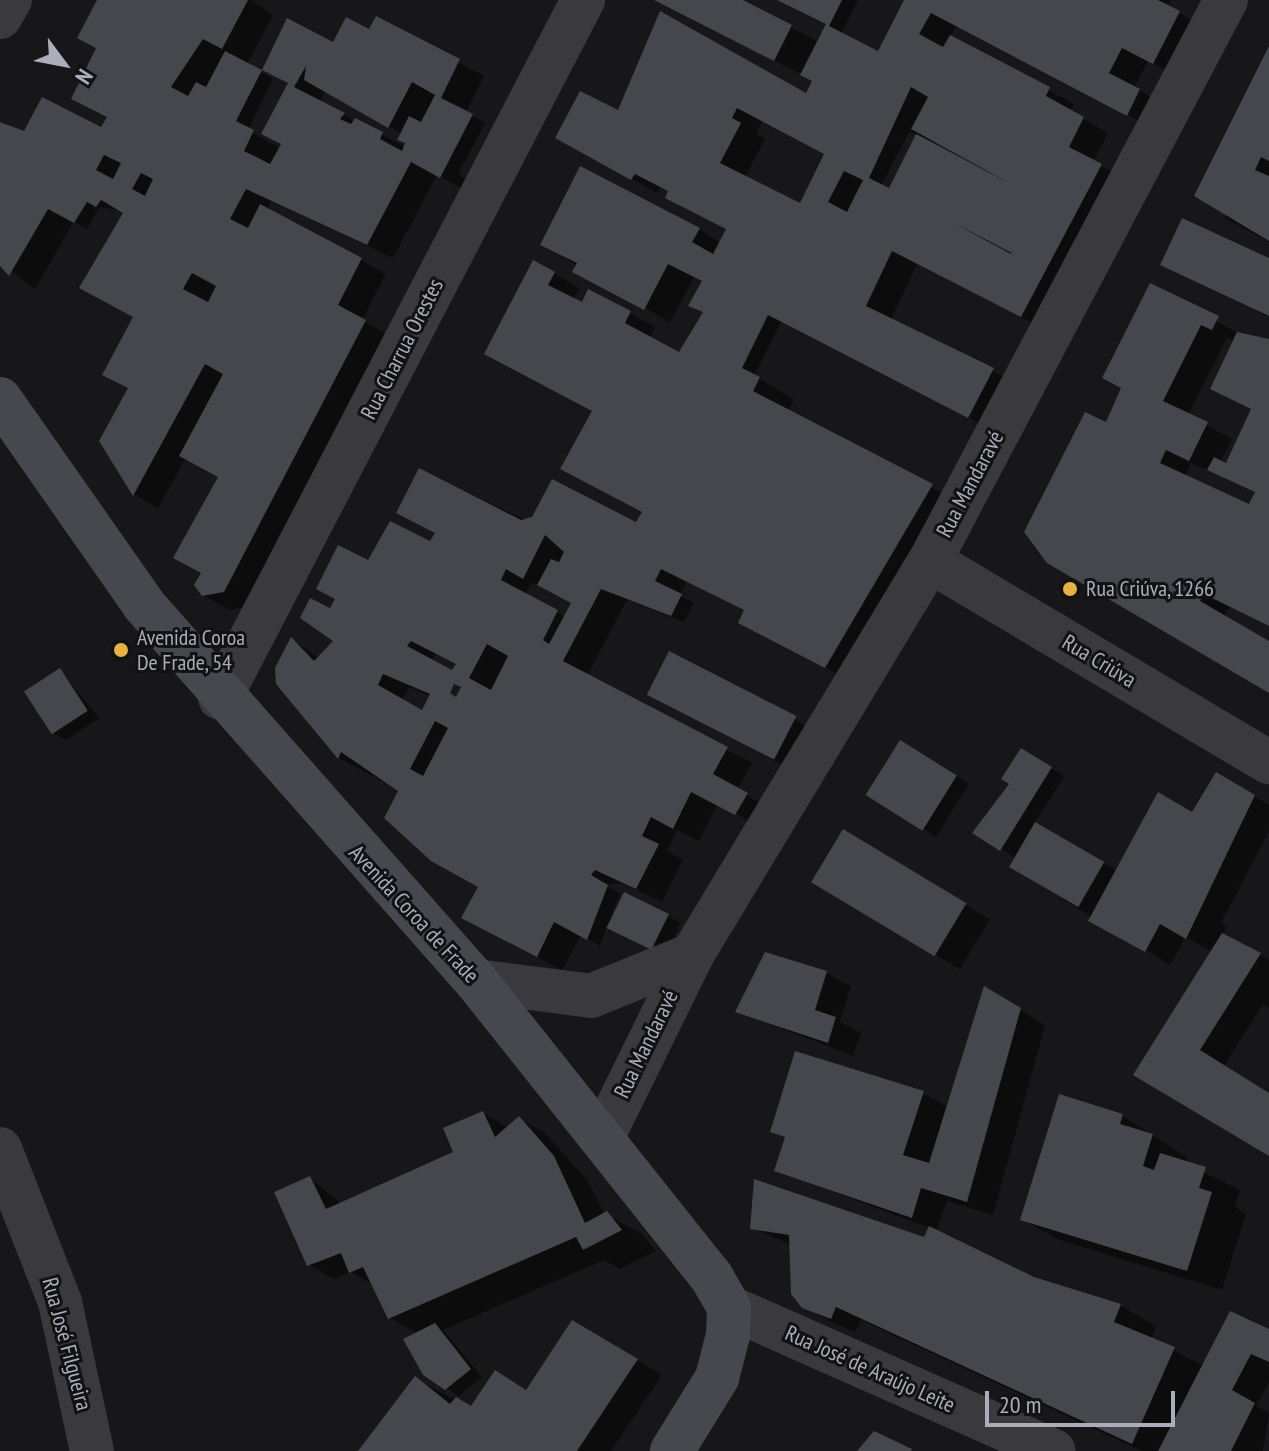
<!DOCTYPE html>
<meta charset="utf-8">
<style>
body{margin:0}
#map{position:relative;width:1269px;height:1451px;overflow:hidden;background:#171719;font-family:"PT Sans Narrow",sans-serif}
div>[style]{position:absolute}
.shadow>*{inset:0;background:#0007;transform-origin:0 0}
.building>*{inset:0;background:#46474c;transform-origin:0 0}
.street>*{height:44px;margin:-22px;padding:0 22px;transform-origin:22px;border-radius:22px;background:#39393e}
.secondary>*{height:44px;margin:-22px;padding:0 22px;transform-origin:22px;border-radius:22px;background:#47484e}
.dots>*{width:22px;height:22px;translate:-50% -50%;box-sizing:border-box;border:4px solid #121214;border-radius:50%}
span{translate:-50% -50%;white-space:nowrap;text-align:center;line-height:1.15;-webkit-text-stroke:6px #121214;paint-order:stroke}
.street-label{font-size:22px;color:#aaaeb8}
.poi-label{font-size:22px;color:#aaaeb8}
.left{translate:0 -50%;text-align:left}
.north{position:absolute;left:24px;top:24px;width:80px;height:80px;-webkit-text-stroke:6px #121214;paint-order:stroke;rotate:122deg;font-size:22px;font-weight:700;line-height:32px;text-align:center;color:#aaaeb8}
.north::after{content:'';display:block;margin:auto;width:28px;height:36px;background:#aaaeb8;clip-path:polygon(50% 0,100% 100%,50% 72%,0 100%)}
.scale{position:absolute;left:985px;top:1391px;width:190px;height:36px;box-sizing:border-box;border:4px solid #aaaeb8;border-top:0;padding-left:10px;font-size:24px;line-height:28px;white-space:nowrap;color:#aaaeb8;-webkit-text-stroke:6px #121214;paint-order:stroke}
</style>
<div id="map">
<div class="shadow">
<i style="clip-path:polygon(evenodd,100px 0,252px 0,273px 15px,247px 64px,273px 79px,248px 130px,281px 149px,290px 84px,264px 69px,370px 32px,377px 19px,484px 76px,466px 112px,485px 123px,458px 174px,470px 181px,465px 190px,437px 175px,393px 258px,272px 201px,267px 210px,386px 274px,362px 320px,390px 336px,250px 606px,229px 610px,203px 595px,220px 476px,186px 458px,158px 508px,134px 494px,136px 317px,125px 212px,100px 207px,87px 229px,74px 221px,35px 289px,0 263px,3px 122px,25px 134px,102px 130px,108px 117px,100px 0,326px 90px,402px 134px,405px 147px,319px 102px,326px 90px)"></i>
<i style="clip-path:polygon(evenodd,655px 0,739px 0,819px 42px,828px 24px,779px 0,858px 0,841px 34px,879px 54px,907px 0,1171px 0,1168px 7px,1204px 27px,1179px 77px,1148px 61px,1134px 87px,1164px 105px,1153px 128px,957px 26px,950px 37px,1074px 104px,1070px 111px,1108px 133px,1093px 162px,1126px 180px,1047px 330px,917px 264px,891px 320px,1018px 384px,994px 431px,781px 322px,754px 376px,794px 399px,788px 411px,967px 506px,851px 681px,765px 637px,746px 611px,687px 581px,679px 596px,694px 603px,684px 622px,627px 600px,587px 676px,752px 763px,737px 790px,772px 809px,761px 827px,717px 804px,699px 841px,677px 830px,667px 851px,683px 860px,662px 902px,622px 883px,605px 885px,620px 894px,609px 920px,625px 895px,681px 923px,664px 956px,607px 926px,600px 946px,581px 935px,562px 970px,489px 932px,480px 887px,401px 791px,339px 758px,276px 676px,292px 640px,320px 658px,336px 640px,331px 610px,369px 563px,431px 544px,437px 534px,420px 470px,611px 561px,637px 525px,644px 512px,594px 411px,486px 354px,554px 273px,579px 288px,573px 300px,583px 305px,589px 292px,655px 327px,650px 338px,680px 354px,705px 313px,703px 282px,694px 277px,670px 323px,542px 244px,699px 229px,721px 243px,728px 230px,670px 191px,661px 186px,657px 193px,558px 137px,619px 113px,807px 96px,815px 81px,655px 0,763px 120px,826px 154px,801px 205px,745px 177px,765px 139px,756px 134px,763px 120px,655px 0,910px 131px,973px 160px,971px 164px,890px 190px,881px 186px,910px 131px,655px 0,976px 232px,1014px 252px,1011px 257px,976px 232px,655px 0,532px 582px,573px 603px,566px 617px,525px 595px,532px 582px,655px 0,436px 653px,458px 664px,453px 673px,431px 661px,436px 653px,655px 0,453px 681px,464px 686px,457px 700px,447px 694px,453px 681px,655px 0,409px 687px,432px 697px,423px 713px,402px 701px,409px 687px)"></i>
<i style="clip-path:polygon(1269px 50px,1269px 242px,1225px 218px)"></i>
<i style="clip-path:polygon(1269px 260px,1269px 317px,1162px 264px)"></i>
<i style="clip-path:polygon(evenodd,1151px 285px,1241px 335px,1269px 341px,1269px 626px,1230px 606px,1224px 617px,1269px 644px,1269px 691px,1048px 561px,1123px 388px,1151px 285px,1227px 338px,1235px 341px,1213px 389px,1253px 410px,1227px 465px,1220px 462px,1232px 439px,1188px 415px,1227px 338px,1151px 285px,1191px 463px,1257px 492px,1250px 507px,1185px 477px,1191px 463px)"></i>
<i style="clip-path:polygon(670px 654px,820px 733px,796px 772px,674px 707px)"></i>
<i style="clip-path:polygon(60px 670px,99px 718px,66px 740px,53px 733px)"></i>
<i style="clip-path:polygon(913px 750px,969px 784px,936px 837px,867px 794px)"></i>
<i style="clip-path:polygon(1022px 750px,1064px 776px,1034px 824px,1117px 871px,1193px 815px,1217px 775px,1269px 805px,1269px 831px,1221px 923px,1227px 927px,1222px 935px,1269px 960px,1269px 1008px,1263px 1004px,1224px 1066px,1269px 1094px,1269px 1154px,1136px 1074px,1212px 952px,1186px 937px,1170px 965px,1011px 867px,1016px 858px,975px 833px,1011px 783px)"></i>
<i style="left:844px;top:832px;width:170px;height:58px;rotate:31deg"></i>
<i style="clip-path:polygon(826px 973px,851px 987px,840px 1022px,861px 1033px,853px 1056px,738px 1011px)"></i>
<i style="clip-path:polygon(985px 989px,1045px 1025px,993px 1215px,947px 1201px,936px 1232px,1033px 1279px,1121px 1306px,1156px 1326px,1151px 1339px,1204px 1366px,1269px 1332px,1269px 1382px,1256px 1406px,1269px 1413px,1263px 1451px,1142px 1451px,861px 1320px,856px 1332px,829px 1321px,803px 1306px,791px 1245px,752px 1228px,756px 1182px,925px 1240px,930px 1228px,776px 1170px,787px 1139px,772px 1131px,923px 1093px,949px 1108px)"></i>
<i style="clip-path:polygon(1060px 1096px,1123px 1116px,1187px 1157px,1185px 1163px,1240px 1190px,1235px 1207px,1246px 1214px,1222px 1290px,1057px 1239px,1022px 1219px)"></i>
<i style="clip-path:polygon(483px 1113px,509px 1128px,520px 1119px,545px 1133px,587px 1180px,605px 1214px,642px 1234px,656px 1251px,620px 1269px,604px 1260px,443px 1330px,482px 1377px,459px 1396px,446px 1388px,418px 1334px,389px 1317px,374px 1285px,351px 1272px,334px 1279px,309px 1265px,310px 1178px,341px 1204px,456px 1153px)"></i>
<i style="clip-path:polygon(573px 1323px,662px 1375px,611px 1451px,360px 1451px,416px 1379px,472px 1409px,528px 1391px)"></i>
</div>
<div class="building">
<i style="clip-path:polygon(evenodd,97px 0,248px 0,222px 49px,203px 39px,171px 87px,188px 96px,196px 82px,206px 87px,225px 51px,262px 70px,236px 121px,254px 130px,244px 151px,270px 164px,281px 144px,261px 134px,288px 83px,262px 70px,287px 18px,333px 42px,346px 17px,369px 29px,376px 16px,460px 59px,441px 98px,473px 114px,440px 178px,411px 162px,367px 245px,246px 189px,230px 219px,248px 228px,260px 204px,362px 258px,338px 305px,366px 320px,224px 592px,202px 596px,194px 585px,201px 573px,173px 558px,218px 477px,179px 456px,223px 374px,205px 364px,133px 496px,99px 441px,128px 388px,102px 375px,133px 317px,79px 288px,123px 213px,101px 200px,96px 207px,87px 202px,74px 223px,48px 209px,9px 276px,0 266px,0 122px,24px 131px,42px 97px,101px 127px,107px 117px,71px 99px,96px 48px,77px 38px,97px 0,306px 66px,304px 80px,388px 128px,412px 82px,435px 95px,421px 122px,409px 116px,397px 140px,405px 143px,402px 151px,380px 139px,383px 132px,355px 118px,351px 124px,340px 119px,345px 113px,294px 87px,306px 66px,97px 0,104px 155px,121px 163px,113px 179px,96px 170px,104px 155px,97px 0,141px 173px,153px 179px,145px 196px,132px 189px,141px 173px,97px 0,192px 273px,216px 286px,208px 302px,183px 289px,192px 273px)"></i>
<i style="clip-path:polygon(654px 0,743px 0,792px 25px,774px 61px)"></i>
<i style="clip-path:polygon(evenodd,777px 0,842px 0,829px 26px,878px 51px,904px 0,1158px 0,1180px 11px,1153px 64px,1122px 48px,1109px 73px,1140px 89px,1127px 116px,931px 13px,919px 34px,943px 47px,950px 35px,1050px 87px,1046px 96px,1084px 117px,1069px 147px,1102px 164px,1021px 317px,892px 251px,866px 306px,994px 368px,968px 418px,768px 315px,742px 368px,760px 377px,753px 391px,933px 484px,825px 668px,738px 623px,744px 610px,661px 569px,655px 581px,682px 594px,671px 616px,601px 589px,563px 661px,728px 747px,713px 774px,748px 793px,735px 815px,691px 792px,673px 829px,651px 817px,642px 836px,659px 844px,636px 889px,595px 870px,591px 875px,608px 885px,587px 940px,554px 922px,537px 957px,461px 918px,478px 887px,431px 861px,384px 818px,398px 791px,341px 752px,338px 759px,276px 684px,275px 668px,291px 637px,314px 661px,333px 641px,300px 618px,310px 598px,330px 608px,335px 599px,316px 589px,338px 545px,368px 560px,390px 521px,430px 541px,435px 533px,396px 513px,419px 468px,521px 520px,532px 517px,552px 479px,636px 522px,642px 512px,560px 469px,592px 411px,484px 354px,533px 260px,555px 272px,548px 285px,582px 302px,588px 289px,631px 311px,625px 323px,679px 352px,703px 312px,688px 306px,702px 281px,668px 264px,644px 310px,572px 272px,577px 263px,540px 245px,580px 166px,700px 228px,692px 242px,713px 254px,726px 229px,665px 198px,668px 191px,635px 174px,631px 180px,555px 138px,580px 91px,618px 110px,660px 11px,806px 93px,812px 81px,800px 75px,826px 24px,777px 0,911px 87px,928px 97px,911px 129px,1011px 184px,916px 134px,889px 188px,869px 178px,911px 87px,777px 0,737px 108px,824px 154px,800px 203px,720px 163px,741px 123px,732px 118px,737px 108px,777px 0,844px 171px,863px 180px,847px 212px,828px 202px,844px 171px,777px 0,952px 222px,1012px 253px,1011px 254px,952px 222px,777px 0,545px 535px,564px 552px,559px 562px,551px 559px,537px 585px,571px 603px,549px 644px,543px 640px,558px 610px,501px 580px,506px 569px,523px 579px,545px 535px,777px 0,411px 641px,456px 664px,452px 670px,407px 646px,411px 641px,777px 0,487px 644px,508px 656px,491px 690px,469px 678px,487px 644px,777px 0,383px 674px,430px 694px,422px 710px,378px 685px,383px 674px,777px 0,454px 684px,461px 687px,456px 697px,450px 693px,454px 684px,777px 0,435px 721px,448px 728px,423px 776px,410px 769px,435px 721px)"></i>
<i style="clip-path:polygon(1269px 46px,1269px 161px,1261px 157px,1255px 170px,1269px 176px,1269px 241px,1194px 196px)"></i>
<i style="clip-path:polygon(1182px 218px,1269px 258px,1269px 316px,1160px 265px)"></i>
<i style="clip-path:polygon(1150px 283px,1219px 316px,1212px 330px,1201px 325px,1163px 401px,1208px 422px,1189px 461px,1166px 450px,1160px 463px,1249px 504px,1255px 492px,1207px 470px,1214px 457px,1226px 463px,1251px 409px,1210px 389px,1237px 332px,1269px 339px,1269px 626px,1204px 594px,1200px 601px,1269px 641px,1269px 693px,1047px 563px,1024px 532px,1085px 412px,1106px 422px,1121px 388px,1102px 378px)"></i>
<i style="left:669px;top:651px;width:143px;height:49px;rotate:27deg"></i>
<i style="left:60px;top:668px;width:51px;height:43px;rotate:57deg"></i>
<i style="left:900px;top:740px;width:67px;height:65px;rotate:32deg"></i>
<i style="clip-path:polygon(1021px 748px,1052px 767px,1000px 851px,972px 833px,1009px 784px,1001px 779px)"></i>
<i style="clip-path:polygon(1216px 772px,1255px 795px,1186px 939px,1160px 924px,1145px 952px,1088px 921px,1158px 792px,1192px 812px)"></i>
<i style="left:1035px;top:822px;width:80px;height:52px;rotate:30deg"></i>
<i style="left:843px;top:829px;width:144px;height:62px;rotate:31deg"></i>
<i style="left:624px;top:892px;width:50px;height:40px;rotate:26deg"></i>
<i style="clip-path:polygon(1222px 933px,1261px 953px,1200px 1050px,1269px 1093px,1269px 1156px,1133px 1075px)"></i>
<i style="clip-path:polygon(765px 952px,827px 971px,815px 1010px,836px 1017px,828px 1043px,735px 1012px)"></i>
<i style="clip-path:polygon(984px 986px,1021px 1008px,967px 1202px,921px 1188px,912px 1218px,774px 1171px,785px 1137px,770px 1132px,795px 1051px,924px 1091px,903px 1155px,929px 1163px)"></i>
<i style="clip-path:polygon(1059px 1094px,1123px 1114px,1120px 1124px,1153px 1134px,1143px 1166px,1154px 1170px,1160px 1153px,1206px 1167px,1199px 1188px,1212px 1192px,1187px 1271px,1020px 1220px)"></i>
<i style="clip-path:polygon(483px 1111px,495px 1137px,519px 1116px,554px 1156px,585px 1223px,607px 1211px,622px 1230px,583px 1250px,576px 1237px,388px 1319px,363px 1267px,349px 1273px,341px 1253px,307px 1266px,274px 1192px,310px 1176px,326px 1209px,453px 1152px,443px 1128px)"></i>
<i style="clip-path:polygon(754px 1179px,924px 1237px,929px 1226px,1034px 1277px,1121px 1304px,1114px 1322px,1175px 1347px,1132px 1444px,836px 1307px,831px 1319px,802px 1308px,791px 1294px,789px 1235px,750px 1229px)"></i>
<i style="clip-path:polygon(1230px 1311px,1269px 1329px,1269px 1362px,1251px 1354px,1232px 1390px,1255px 1403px,1231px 1451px,1158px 1451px)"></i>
<i style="clip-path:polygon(572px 1320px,638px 1359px,577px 1451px,358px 1451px,415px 1376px,450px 1404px,456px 1397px,471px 1406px,495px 1370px,526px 1390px)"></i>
<i style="clip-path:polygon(435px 1323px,471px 1369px,445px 1390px,423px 1375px,403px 1339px)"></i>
<i style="clip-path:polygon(874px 1431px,912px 1449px,911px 1451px,857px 1451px)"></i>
</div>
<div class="street">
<i style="left:0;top:17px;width:20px;rotate:-60deg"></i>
<i style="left:930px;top:561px;width:394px;rotate:30.7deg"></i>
<i style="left:220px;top:698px;width:787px;rotate:-62.52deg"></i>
<i style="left:476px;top:981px;width:116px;rotate:7.4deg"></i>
<i style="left:591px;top:996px;width:109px;rotate:-22.1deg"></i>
<i style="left:604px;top:1134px;width:199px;rotate:-63.8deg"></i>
<i style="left:692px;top:955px;width:460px;rotate:-58.9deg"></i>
<i style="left:930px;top:561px;width:634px;rotate:-62.18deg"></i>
<i style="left:0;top:1149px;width:164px;rotate:68.6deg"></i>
<i style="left:60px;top:1302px;width:152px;rotate:77.9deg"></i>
<i style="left:729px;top:1307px;width:355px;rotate:23.9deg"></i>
</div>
<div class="secondary">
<i style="left:0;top:399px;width:251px;rotate:55deg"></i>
<i style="left:144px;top:605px;width:502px;rotate:48.56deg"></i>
<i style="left:476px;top:981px;width:377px;rotate:51.5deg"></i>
<i style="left:711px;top:1276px;width:36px;rotate:60deg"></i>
<i style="left:729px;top:1307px;width:28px;rotate:92deg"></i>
<i style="left:728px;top:1335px;width:44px;rotate:104.3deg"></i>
<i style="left:717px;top:1378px;width:86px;rotate:121.7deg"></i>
</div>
<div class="dots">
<i style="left:1070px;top:589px;background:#e7b241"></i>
<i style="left:121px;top:650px;background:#e7b241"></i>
</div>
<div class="street-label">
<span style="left:402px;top:349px;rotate:-63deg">Rua Charrua Orestes</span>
<span style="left:970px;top:484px;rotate:-62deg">Rua Mandaravé</span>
<span style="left:1099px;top:661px;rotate:31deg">Rua Criúva</span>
<span style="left:414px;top:914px;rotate:47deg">Avenida Coroa de Frade</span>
<span style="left:646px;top:1044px;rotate:-64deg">Rua Mandaravé</span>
<span style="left:67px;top:1344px;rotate:75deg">Rua José Filgueira</span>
<span style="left:870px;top:1369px;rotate:24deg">Rua José de Araújo Leite</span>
</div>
<div class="poi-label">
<span class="left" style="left:1086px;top:589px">Rua Criúva, 1266</span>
<span class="left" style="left:137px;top:650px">Avenida Coroa<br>De Frade, 54</span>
</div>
<div class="north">N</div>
<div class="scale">20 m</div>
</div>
